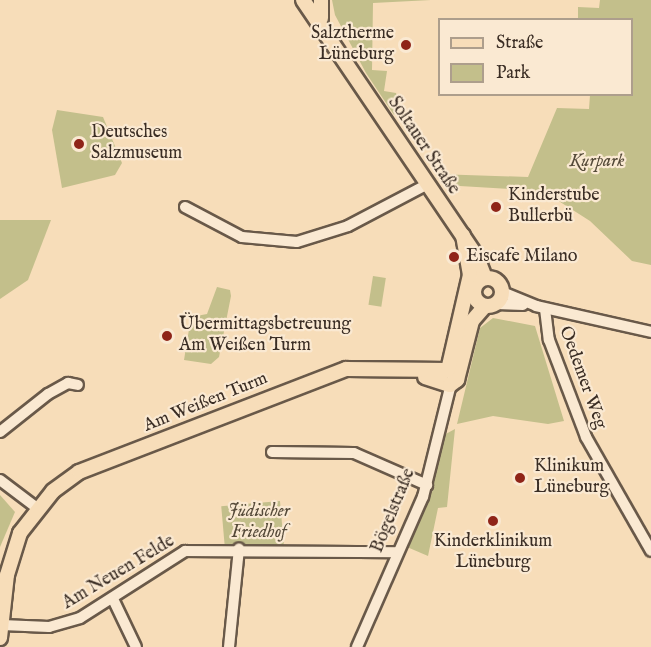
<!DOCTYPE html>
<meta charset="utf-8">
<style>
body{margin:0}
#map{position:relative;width:651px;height:647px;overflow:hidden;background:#f7ddb9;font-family:"IM FELL English",serif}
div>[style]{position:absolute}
.green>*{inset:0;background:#c3bf8b;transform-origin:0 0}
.roads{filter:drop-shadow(2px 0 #695949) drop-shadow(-2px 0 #695949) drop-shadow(0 2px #695949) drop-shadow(0 -2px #695949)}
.minor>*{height:10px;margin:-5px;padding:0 5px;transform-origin:5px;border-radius:5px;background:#fae9d2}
.major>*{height:14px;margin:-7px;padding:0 7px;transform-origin:7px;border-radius:7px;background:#f7ddb9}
.major>.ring{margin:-7px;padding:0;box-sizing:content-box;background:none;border:14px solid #f7ddb9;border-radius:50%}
.dots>*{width:16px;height:16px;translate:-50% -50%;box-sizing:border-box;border:3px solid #fae9d2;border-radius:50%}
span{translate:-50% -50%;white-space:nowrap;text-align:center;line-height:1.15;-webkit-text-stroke:4.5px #fae9d2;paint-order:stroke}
.poi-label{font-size:18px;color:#3a2d24}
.right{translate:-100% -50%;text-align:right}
.left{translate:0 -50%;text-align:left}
.street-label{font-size:18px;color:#3a2d24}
.park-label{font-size:18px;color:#554a39;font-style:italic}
.legend{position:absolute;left:438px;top:18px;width:195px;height:78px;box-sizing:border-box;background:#fae9d2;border:2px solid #ad9e8c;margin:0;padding:8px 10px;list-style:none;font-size:18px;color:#3a2d24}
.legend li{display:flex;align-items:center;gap:12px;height:30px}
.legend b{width:30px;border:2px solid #ad9e8c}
</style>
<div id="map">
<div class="green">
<i style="clip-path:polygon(332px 0,431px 0,373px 3px,372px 70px,387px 71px,384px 91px,396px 93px,400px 106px,394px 115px,366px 73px,335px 15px)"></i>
<i style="clip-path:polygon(600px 0,651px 0,651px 265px,632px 261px,590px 221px,543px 191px,443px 185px,436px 174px,528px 177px,557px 108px,589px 109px,590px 95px,632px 94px,632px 20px,578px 19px,578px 7px,599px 8px)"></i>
<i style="clip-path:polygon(57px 110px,103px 117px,122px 163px,115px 175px,62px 188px,52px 130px)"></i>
<i style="clip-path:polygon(0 220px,51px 220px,28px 280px,0 299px)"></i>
<i style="left:373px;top:276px;width:13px;height:29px;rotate:9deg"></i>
<i style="clip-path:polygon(217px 287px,230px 290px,231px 296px,219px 357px,211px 364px,184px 360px,191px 317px,207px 314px)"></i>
<i style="clip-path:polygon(493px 318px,535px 326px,564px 421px,548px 424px,493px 416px,457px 424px,480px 328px)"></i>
<i style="clip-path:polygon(455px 429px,447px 507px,438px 508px,428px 556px,407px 547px,424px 507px,442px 436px)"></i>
<i style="clip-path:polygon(0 495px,15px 512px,0 547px)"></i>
<i style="left:280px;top:501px;width:44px;height:59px;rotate:85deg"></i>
</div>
<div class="roads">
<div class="minor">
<i style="left:185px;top:207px;width:64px;rotate:27.8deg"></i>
<i style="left:242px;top:237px;width:55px;rotate:5.2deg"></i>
<i style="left:297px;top:242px;width:53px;rotate:-17.4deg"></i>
<i style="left:348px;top:226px;width:90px;rotate:-27.7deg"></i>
<i style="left:502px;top:292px;width:37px;rotate:22deg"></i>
<i style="left:536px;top:306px;width:118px;rotate:12.7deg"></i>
<i style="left:497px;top:304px;width:26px;rotate:2deg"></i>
<i style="left:545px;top:309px;width:31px;rotate:83deg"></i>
<i style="left:549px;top:340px;width:104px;rotate:69.1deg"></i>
<i style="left:586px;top:437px;width:131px;rotate:60.3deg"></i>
<i style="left:0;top:432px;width:61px;rotate:-38.4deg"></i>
<i style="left:48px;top:394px;width:23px;rotate:-29deg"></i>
<i style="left:68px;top:383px;width:10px;rotate:11deg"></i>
<i style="left:272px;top:452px;width:82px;rotate:0.7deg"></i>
<i style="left:354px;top:453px;width:80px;rotate:23.7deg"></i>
<i style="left:0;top:480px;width:46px;rotate:37.1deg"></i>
<i style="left:113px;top:599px;width:53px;rotate:64.4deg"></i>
<i style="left:2px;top:625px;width:47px;rotate:2.4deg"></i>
<i style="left:49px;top:627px;width:32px;rotate:-16deg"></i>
<i style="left:80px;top:618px;width:125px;rotate:-32.5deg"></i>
<i style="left:185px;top:551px;width:212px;rotate:0.3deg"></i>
<i style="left:229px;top:647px;width:99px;rotate:-84.2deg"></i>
<i style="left:357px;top:647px;width:164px;rotate:-66.3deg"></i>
<i style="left:423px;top:497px;width:121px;rotate:-76.1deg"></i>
</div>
<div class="major">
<i style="left:303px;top:0;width:310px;rotate:55.9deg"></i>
<i style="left:477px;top:257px;width:22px;rotate:69deg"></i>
<i style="left:321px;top:0;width:18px;rotate:90deg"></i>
<i class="ring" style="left:474px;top:278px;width:14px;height:14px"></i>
<i style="left:425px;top:377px;width:26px;rotate:18deg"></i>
<i style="left:450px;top:385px;width:9px;rotate:-36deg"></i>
<i style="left:457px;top:380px;width:61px;rotate:-75.7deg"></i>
<i style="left:472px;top:321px;width:20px;rotate:-49deg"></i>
<i style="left:0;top:638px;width:63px;rotate:-83.7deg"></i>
<i style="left:7px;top:575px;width:44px;rotate:-72.8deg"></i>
<i style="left:20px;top:533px;width:53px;rotate:-51.8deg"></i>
<i style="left:53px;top:491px;width:32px;rotate:-36deg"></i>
<i style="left:79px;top:472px;width:286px;rotate:-21.1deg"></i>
<i style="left:346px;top:369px;width:102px;rotate:0.6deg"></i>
<i style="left:448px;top:370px;width:98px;rotate:-77deg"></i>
<i style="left:470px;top:275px;width:40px;rotate:-100deg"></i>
</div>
</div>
<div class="dots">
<i style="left:406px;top:45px;background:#8f2418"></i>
<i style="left:79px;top:144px;background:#8f2418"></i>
<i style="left:496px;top:207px;background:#8f2418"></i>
<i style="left:454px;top:257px;background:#8f2418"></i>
<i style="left:167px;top:336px;background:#8f2418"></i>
<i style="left:520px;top:478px;background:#8f2418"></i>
<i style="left:493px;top:521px;background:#8f2418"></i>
</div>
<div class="poi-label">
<span class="right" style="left:394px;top:45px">Salztherme<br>Lüneburg</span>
<span class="left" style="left:91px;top:144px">Deutsches<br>Salzmuseum</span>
<span class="left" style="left:508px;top:207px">Kinderstube<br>Bullerbü</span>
<span class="left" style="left:466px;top:257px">Eiscafe Milano</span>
<span class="left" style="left:179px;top:336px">Übermittagsbetreuung<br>Am Weißen Turm</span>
<span class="left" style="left:534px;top:478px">Klinikum<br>Lüneburg</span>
<span style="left:493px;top:553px">Kinderklinikum<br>Lüneburg</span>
</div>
<div class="street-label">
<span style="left:423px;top:146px;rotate:56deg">Soltauer Straße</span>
<span style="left:582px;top:378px;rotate:70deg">Oedemer Weg</span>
<span style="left:206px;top:403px;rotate:-22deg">Am Weißen Turm</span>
<span style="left:394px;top:511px;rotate:-68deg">Bögelstraße</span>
<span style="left:119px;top:573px;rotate:-31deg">Am Neuen Felde</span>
</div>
<div class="park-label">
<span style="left:597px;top:162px">Kurpark</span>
<span style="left:259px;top:523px">Jüdischer<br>Friedhof</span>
</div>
<ul class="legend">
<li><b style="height:8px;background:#f7ddb9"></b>Straße</li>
<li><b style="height:16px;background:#c3bf8b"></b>Park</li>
</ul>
</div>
